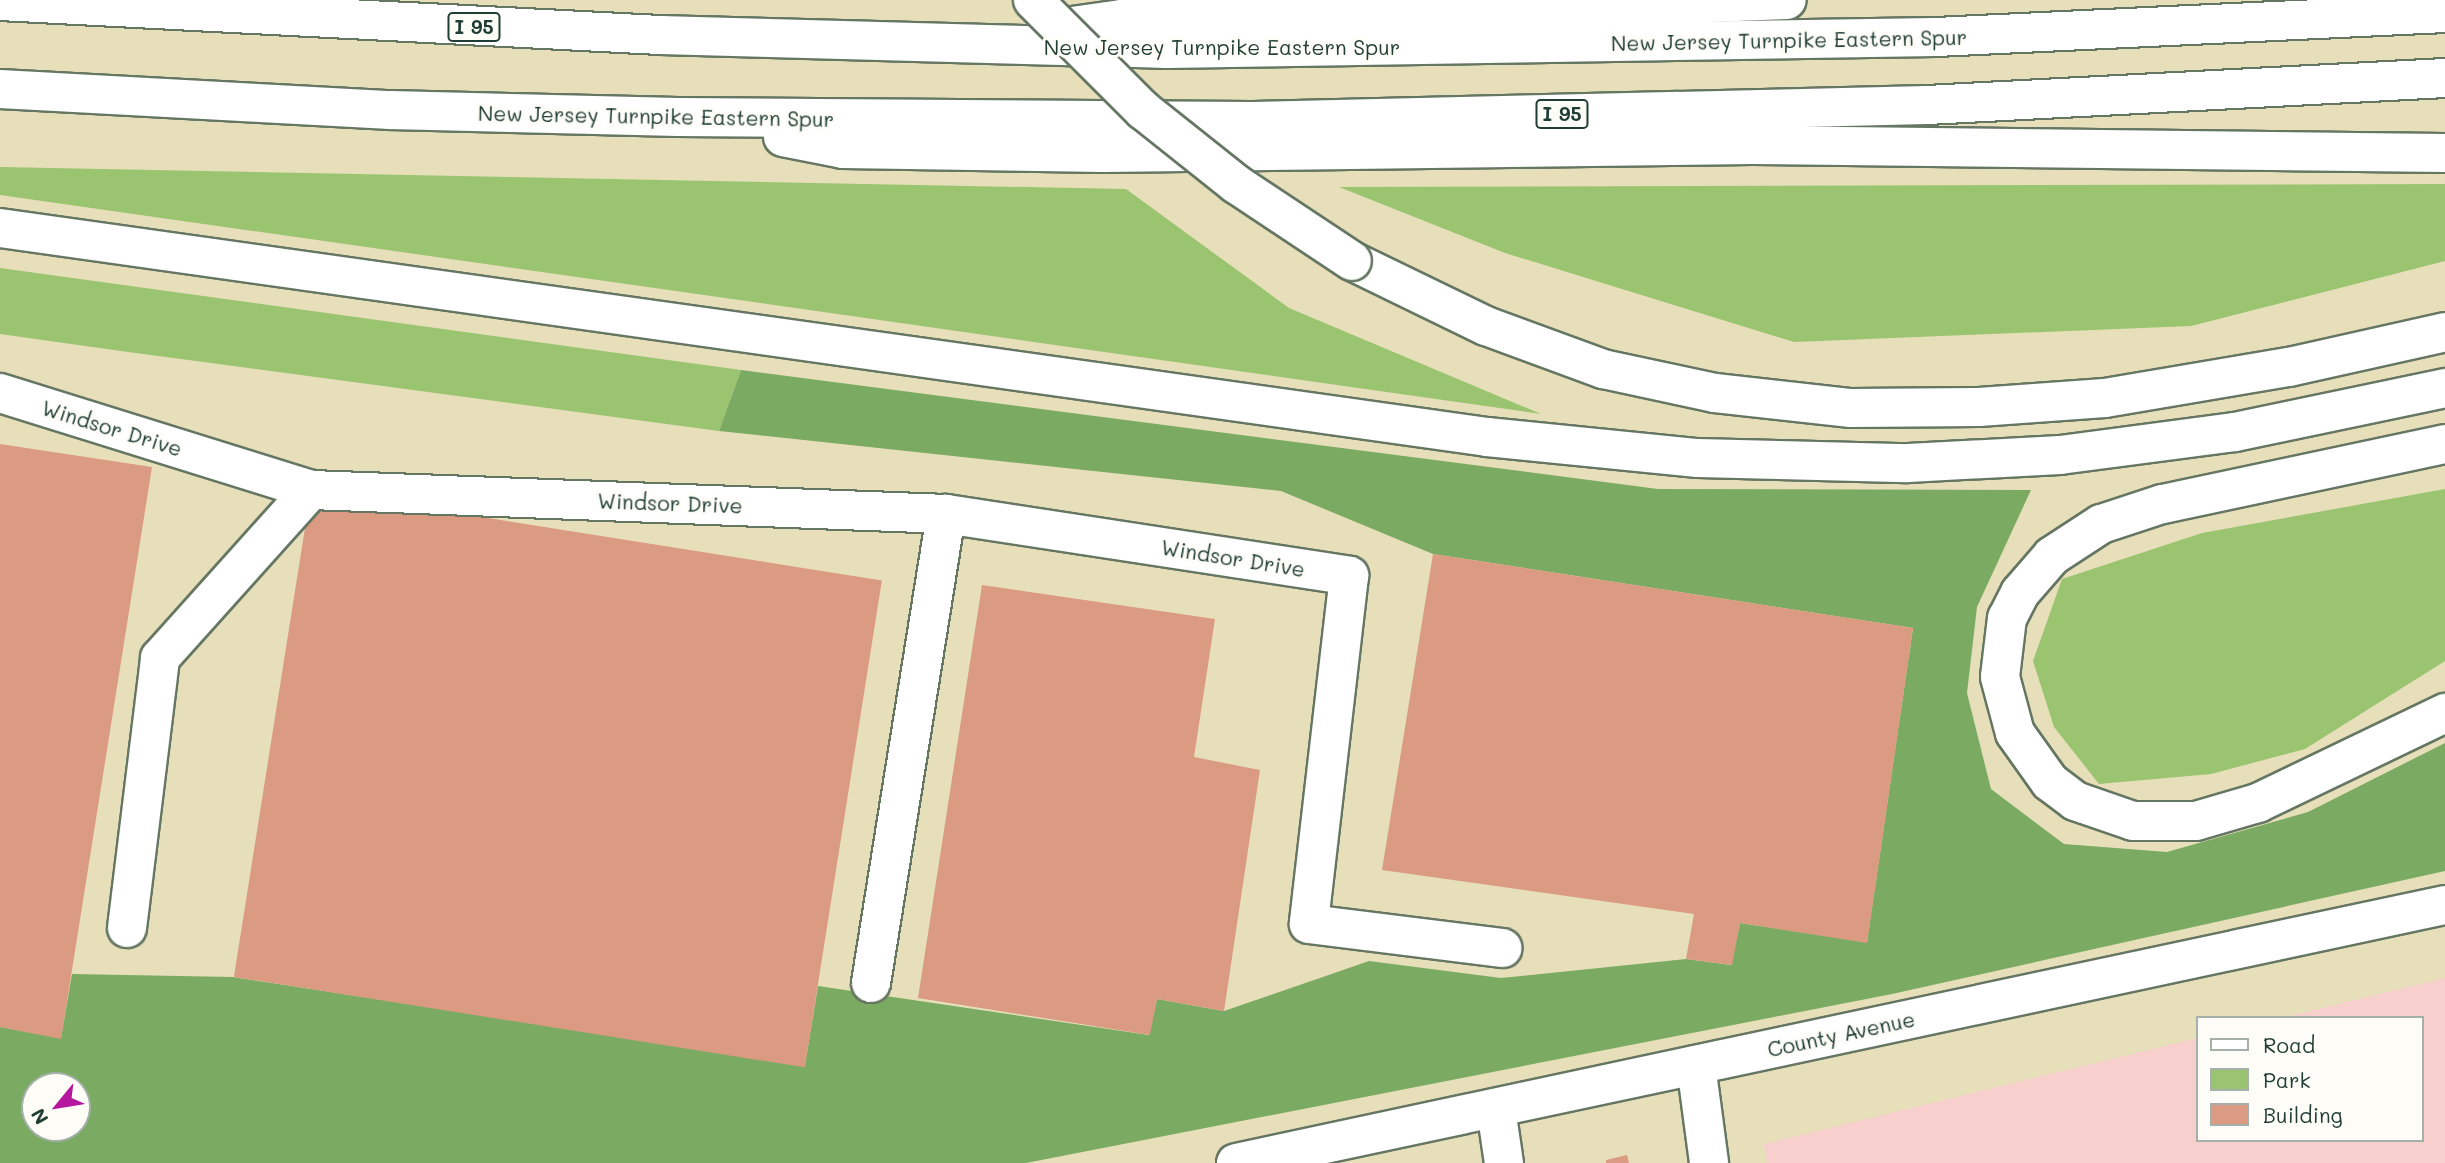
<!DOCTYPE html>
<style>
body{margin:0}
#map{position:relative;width:2445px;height:1163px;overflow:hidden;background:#e7dfba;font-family:Mali,sans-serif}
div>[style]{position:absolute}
.built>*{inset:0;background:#f7d0cd}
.green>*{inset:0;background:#9ac470}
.forest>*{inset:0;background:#7baa62}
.building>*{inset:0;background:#db9a82;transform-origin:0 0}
.roads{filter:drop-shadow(2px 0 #657663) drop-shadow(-2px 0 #657663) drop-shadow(0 2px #657663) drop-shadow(0 -2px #657663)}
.minor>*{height:38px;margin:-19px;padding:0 19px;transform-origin:19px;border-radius:19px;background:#fff}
.major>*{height:38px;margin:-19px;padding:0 19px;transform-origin:19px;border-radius:19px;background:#fff}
.highway>*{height:38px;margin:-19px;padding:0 19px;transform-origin:19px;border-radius:19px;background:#fff}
.bridges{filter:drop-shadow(2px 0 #657663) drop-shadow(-2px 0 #657663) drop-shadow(0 2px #657663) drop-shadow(0 -2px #657663)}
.highway-bridge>*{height:38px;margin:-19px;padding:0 19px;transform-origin:19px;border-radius:19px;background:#fff}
span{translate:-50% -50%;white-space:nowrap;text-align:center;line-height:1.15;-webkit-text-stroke:6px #fdfcf7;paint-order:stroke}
.shield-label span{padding:2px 5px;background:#fdfcf7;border:2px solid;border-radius:5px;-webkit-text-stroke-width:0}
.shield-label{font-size:19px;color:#1f3d34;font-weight:700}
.street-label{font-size:21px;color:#1f3d34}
.legend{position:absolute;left:2196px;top:1016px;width:228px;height:126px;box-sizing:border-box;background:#fdfcf7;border:2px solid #a4b0a9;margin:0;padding:9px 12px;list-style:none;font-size:21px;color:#1f3d34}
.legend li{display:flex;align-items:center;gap:14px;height:35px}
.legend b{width:35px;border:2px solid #a4b0a9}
.north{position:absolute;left:21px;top:1072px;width:70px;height:70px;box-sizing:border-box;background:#fdfcf7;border:2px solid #a4b0a9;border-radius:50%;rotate:240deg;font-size:19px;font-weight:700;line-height:28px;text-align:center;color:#1f3d34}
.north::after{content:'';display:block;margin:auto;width:24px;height:32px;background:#b5179e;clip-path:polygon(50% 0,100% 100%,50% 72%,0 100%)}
</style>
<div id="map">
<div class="built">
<i style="clip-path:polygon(2445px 978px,2445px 1163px,1767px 1163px,1764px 1144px,2198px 1038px,2198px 1140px,2422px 1140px,2422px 1018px,2281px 1018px)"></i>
</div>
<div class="green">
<i style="clip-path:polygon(0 167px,1126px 189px,1289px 308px,1541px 414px,0 195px)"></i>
<i style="clip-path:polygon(2445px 184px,2445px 261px,2191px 326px,1794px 342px,1505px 253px,1339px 187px)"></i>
<i style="clip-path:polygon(0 268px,741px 370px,719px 431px,121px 351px,0 334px)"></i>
<i style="clip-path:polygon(2445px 489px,2445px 661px,2305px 749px,2211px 774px,2099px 784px,2054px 727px,2033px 661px,2062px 579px,2202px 533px)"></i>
</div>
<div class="forest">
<i style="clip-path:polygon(evenodd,741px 370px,1658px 489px,2031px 490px,1977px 607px,1967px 693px,1991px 789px,2064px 844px,2167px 852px,2308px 812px,2445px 743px,2445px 871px,1892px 994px,1026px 1163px,0 1163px,0 1027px,61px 1038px,72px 974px,233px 977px,805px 1065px,818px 986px,1149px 1035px,1157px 999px,1224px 1011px,1369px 961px,1501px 978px,1686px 959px,1731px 965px,1740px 923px,1867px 942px,1913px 628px,1433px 554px,1281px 491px,719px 431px,741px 370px,35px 1086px,77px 1086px,77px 1128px,35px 1128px,35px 1086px)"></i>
</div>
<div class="building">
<i style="clip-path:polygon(0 444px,152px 467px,61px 1039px,0 1027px)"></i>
<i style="left:311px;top:490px;width:578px;height:493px;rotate:9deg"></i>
<i style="clip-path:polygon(1433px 554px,1913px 628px,1867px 943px,1740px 923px,1732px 965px,1686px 959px,1694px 914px,1382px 870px)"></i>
<i style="clip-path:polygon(982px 585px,1215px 619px,1194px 757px,1260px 770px,1224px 1011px,1157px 999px,1150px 1035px,918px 998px)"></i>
<i style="clip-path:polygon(1627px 1155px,1629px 1163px,1606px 1163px,1606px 1160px)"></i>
</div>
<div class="roads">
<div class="minor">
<i style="left:0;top:393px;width:326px;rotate:17.3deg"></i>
<i style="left:311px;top:490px;width:635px;rotate:2.16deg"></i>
<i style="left:946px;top:514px;width:408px;rotate:8.7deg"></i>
<i style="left:1349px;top:576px;width:350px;rotate:96.6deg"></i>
<i style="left:1309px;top:924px;width:195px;rotate:7.1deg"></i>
<i style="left:127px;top:928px;width:272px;rotate:-83deg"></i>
<i style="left:160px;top:658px;width:226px;rotate:-48.1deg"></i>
<i style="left:871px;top:983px;width:475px;rotate:-80.9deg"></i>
<i style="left:1696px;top:1065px;width:99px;rotate:82.4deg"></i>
<i style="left:1496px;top:1109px;width:55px;rotate:81.6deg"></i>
</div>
<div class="major">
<i style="left:1236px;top:1163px;width:1236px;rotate:-12.05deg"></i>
</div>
<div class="highway">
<i style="left:0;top:1px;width:661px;rotate:2.95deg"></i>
<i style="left:660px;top:35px;width:507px;rotate:1.58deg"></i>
<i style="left:1167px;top:49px;width:769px;rotate:-0.89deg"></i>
<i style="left:1936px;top:37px;width:510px;rotate:-2.7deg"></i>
<i style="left:1058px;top:28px;width:64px;rotate:-8.1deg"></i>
<i style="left:1121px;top:19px;width:216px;rotate:-0.3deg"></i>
<i style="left:1337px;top:18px;width:450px;rotate:-2.3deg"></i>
<i style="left:0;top:89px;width:391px;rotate:3.1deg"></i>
<i style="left:390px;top:110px;width:288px;rotate:1.4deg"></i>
<i style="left:678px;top:117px;width:575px;rotate:0.4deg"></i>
<i style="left:1253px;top:121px;width:674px;rotate:-1.36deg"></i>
<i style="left:1927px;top:105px;width:519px;rotate:-2.98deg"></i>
<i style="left:783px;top:137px;width:61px;rotate:11.3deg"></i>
<i style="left:843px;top:149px;width:260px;rotate:0.9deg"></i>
<i style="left:1103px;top:153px;width:649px;rotate:-0.71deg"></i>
<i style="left:1752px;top:145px;width:693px;rotate:0.66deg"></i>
<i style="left:0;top:228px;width:1502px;rotate:8deg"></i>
<i style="left:1487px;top:437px;width:212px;rotate:5.7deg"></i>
<i style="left:1698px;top:458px;width:210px;rotate:1.4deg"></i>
<i style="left:1908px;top:463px;width:152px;rotate:-3deg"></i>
<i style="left:2060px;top:455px;width:177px;rotate:-7.5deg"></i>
<i style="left:2235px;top:432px;width:215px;rotate:-11.8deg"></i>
<i style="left:1352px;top:261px;width:149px;rotate:25.9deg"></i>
<i style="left:1486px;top:326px;width:125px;rotate:20.2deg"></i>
<i style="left:1603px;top:369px;width:115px;rotate:12.1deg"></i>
<i style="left:1715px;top:393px;width:137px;rotate:6.3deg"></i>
<i style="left:1851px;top:408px;width:128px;rotate:-0.4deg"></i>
<i style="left:1979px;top:407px;width:126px;rotate:-4.1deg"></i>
<i style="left:2105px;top:398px;width:187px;rotate:-9.6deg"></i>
<i style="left:2289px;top:367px;width:160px;rotate:-12.6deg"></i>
<i style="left:2445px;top:444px;width:289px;rotate:168deg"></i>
<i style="left:2162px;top:504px;width:64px;rotate:161.8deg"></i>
<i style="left:2101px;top:524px;width:59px;rotate:146.9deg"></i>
<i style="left:2052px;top:556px;width:49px;rotate:130.9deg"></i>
<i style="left:2020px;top:593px;width:28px;rotate:117deg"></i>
<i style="left:2007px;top:618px;width:59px;rotate:96.8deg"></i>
<i style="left:2000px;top:677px;width:58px;rotate:75deg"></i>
<i style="left:2015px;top:733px;width:60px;rotate:54.5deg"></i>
<i style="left:2050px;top:782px;width:31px;rotate:37deg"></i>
<i style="left:2075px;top:801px;width:61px;rotate:19deg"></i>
<i style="left:2133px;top:821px;width:63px"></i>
<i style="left:2196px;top:821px;width:65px;rotate:-16.2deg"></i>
<i style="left:2258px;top:803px;width:208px;rotate:-25.7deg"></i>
</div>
</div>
<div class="bridges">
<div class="highway-bridge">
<i style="left:1033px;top:0;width:156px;rotate:45deg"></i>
<i style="left:1143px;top:110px;width:119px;rotate:38.5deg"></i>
<i style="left:1236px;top:184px;width:139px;rotate:33.6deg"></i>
</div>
</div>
<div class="shield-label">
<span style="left:474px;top:27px">I 95</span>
<span style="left:1562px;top:114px">I 95</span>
</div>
<div class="street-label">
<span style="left:1789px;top:40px;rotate:-1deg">New Jersey Turnpike Eastern Spur</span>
<span style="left:1222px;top:47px">New Jersey Turnpike Eastern Spur</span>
<span style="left:656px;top:116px;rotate:1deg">New Jersey Turnpike Eastern Spur</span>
<span style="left:112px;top:428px;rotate:17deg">Windsor Drive</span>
<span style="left:670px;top:503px;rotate:2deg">Windsor Drive</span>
<span style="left:1233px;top:558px;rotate:9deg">Windsor Drive</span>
<span style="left:1841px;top:1034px;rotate:-12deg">County Avenue</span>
</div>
<ul class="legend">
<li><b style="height:9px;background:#fff"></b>Road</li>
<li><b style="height:19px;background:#9ac470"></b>Park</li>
<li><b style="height:19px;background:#db9a82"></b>Building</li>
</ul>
<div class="north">N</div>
</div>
